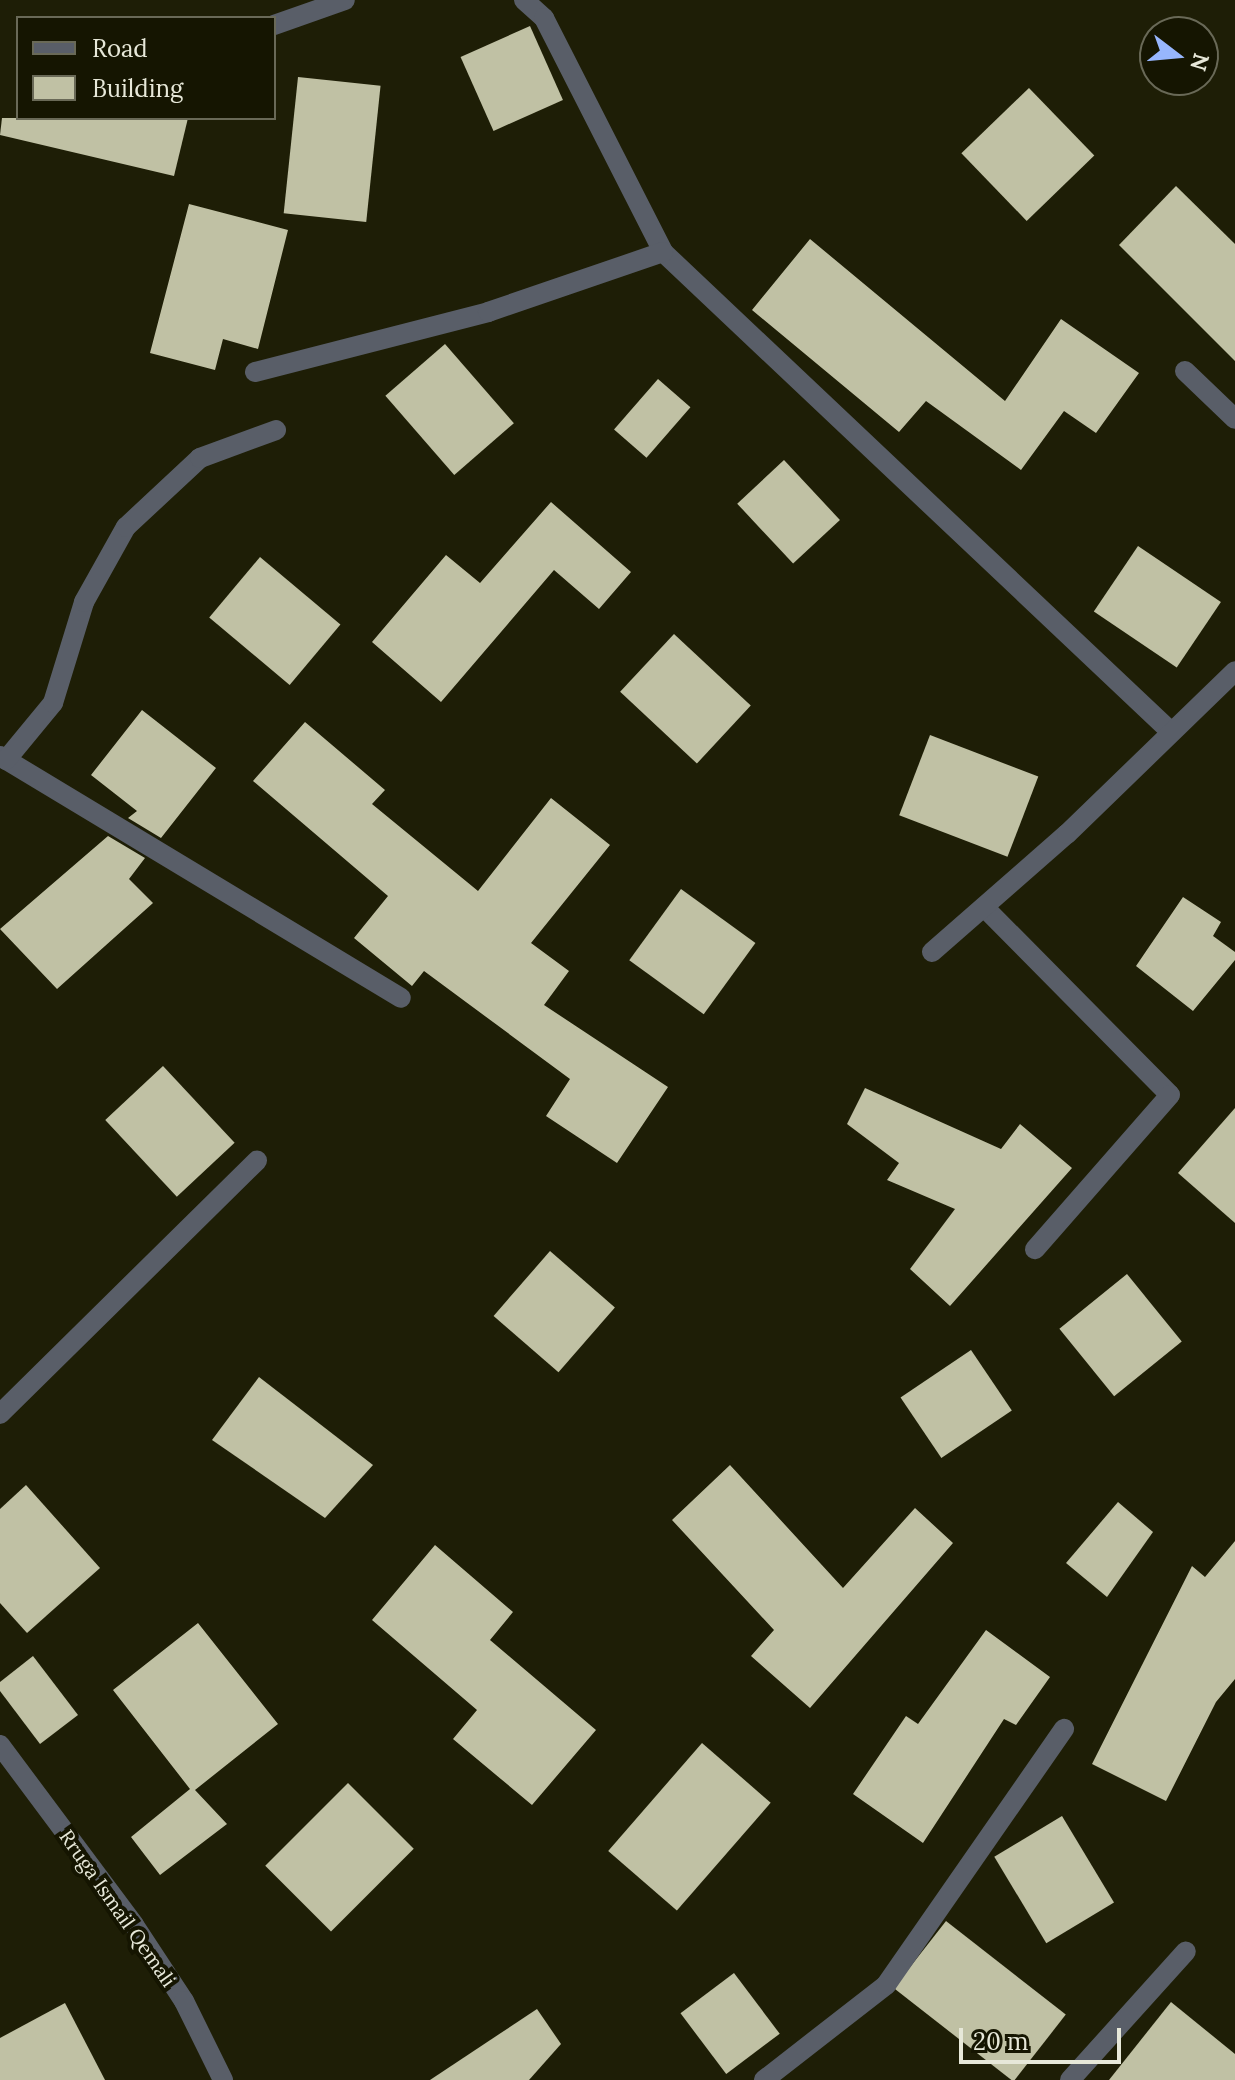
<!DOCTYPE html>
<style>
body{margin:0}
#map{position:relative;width:1235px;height:2080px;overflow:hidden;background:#1e1e06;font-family:Lora,serif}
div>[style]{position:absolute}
.building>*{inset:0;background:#c0c1a4;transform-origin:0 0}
.minor>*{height:20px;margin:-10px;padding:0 10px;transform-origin:10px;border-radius:10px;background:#595e68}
span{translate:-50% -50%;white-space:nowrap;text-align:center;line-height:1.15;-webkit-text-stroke:8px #151501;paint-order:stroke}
.street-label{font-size:20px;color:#e7e8d9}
.legend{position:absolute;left:16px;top:16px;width:260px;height:104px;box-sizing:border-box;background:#151501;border:2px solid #696957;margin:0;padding:10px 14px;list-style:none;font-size:24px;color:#e7e8d9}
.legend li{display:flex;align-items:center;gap:16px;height:40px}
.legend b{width:40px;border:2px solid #696957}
.north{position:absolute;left:1139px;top:16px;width:80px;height:80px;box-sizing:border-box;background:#151501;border:2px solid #696957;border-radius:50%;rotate:106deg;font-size:22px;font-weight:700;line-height:32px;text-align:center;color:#e7e8d9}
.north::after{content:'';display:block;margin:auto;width:28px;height:36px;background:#97b6fd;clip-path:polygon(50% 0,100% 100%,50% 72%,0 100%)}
.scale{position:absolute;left:959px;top:2028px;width:162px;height:36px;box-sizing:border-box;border:4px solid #e7e8d9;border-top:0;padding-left:10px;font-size:24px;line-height:28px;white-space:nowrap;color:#e7e8d9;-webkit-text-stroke:6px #151501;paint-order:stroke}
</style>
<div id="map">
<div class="building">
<i style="left:530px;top:26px;width:81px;height:76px;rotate:66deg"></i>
<i style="left:298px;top:77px;width:83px;height:137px;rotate:6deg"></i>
<i style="left:1029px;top:88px;width:94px;height:94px;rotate:46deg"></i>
<i style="clip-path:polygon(2px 118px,188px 118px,174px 176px,0 135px)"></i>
<i style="clip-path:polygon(1176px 186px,1235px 244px,1235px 361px,1119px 245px)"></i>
<i style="clip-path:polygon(189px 204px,288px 230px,258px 349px,223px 339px,215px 370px,150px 353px)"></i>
<i style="clip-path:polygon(810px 239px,1005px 401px,1061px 319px,1139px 373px,1096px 433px,1064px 411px,1021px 470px,926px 401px,899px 432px,752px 310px)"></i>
<i style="left:445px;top:344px;width:105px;height:79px;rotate:49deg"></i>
<i style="left:658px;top:379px;width:43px;height:67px;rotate:41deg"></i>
<i style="left:784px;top:460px;width:82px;height:64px;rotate:47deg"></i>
<i style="clip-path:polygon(551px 502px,631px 572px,599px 609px,554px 570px,441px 702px,372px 642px,446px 555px,480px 583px)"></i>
<i style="left:1138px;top:546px;width:100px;height:79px;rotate:34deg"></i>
<i style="left:260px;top:557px;width:105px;height:79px;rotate:40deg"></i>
<i style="left:674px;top:634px;width:105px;height:79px;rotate:43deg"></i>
<i style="clip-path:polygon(142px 710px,216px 768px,161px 838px,128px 818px,137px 811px,91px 775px)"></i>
<i style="clip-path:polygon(305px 722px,385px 790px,372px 804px,478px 891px,551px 798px,610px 845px,531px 943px,569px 971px,544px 1005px,668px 1087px,617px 1163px,546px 1116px,570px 1079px,424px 971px,412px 986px,354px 938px,388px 896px,253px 781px)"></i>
<i style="left:930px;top:735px;width:116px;height:86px;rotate:21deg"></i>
<i style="clip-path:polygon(108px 836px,145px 858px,129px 879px,153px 903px,57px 989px,0 929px)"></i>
<i style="left:681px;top:889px;width:92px;height:88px;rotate:36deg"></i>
<i style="clip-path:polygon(1183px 897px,1221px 922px,1213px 936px,1235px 952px,1235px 960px,1193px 1011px,1136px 966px)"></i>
<i style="left:163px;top:1066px;width:105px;height:79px;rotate:47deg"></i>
<i style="clip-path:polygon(865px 1088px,1001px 1149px,1020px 1124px,1072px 1168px,950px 1306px,910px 1269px,955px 1209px,887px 1180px,899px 1163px,847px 1124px)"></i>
<i style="clip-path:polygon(1235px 1108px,1235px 1223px,1178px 1173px)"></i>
<i style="left:550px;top:1251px;width:86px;height:86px;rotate:41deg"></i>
<i style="left:1127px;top:1274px;width:87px;height:87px;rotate:51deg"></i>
<i style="left:971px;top:1350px;width:73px;height:85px;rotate:56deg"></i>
<i style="clip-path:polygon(259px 1377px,373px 1465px,325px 1518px,212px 1440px)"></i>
<i style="clip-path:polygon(730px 1465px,843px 1588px,915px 1508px,953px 1543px,810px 1708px,751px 1656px,774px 1630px,672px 1520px)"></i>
<i style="clip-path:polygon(26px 1485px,100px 1568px,27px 1633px,0 1603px,0 1509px)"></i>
<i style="clip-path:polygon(1118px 1502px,1153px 1532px,1107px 1597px,1066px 1563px)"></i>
<i style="clip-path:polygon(1235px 1541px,1235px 1679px,1216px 1702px,1166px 1801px,1092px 1764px,1192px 1566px,1205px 1577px)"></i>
<i style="clip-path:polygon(435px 1545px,513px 1612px,490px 1640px,596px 1730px,532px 1805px,453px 1739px,477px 1710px,372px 1620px)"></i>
<i style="clip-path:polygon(198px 1623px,278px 1724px,195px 1790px,227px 1824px,160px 1875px,131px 1837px,190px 1789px,113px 1690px)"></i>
<i style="clip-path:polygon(986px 1630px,1050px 1677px,1016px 1725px,1004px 1719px,923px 1843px,853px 1794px,906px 1716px,918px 1724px)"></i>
<i style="clip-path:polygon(33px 1656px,78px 1715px,40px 1744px,0 1691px,0 1682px)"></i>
<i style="left:702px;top:1743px;width:91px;height:143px;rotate:41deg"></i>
<i style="left:348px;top:1783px;width:93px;height:117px;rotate:45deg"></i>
<i style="left:1062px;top:1816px;width:101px;height:79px;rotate:59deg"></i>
<i style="left:946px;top:1921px;width:152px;height:85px;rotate:38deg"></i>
<i style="left:734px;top:1973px;width:76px;height:67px;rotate:53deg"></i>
<i style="clip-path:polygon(1171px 2002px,1235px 2054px,1235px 2080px,1109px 2080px)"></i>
<i style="clip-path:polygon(65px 2003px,105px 2080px,0 2080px,0 2038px)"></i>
<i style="clip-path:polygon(537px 2009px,561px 2044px,529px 2080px,430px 2080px)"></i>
</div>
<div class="minor">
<i style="left:524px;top:0;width:27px;rotate:42deg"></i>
<i style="left:544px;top:18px;width:263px;rotate:63deg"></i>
<i style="left:663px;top:252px;width:697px;rotate:43.37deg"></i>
<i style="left:274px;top:25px;width:75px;rotate:-19.4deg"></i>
<i style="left:1185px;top:371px;width:69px;rotate:43.8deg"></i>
<i style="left:255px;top:372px;width:241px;rotate:-14.4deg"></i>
<i style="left:488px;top:312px;width:185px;rotate:-18.9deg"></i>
<i style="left:0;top:756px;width:468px;rotate:31.1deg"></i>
<i style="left:6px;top:760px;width:74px;rotate:-50.5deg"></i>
<i style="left:53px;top:703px;width:106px;rotate:-72.9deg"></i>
<i style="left:84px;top:602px;width:86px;rotate:-60.8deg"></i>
<i style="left:126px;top:527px;width:101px;rotate:-43deg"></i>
<i style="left:200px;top:458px;width:81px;rotate:-20.2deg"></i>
<i style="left:984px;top:907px;width:264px;rotate:45.3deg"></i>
<i style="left:1170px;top:1095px;width:205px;rotate:131.2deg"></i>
<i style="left:932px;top:952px;width:179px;rotate:-41.2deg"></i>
<i style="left:1067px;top:834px;width:234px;rotate:-44.1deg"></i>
<i style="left:0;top:1414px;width:361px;rotate:-44.6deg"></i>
<i style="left:0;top:1745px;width:224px;rotate:53.3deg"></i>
<i style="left:134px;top:1925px;width:91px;rotate:56.7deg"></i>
<i style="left:184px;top:2001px;width:88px;rotate:63.7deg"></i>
<i style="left:764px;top:2080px;width:155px;rotate:-37.9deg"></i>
<i style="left:886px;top:1985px;width:312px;rotate:-55.2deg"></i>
<i style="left:1070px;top:2080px;width:173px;rotate:-48deg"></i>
</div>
<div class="street-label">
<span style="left:118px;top:1908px;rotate:55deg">Rruga Ismail Qemali</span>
</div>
<ul class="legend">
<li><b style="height:10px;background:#595e68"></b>Road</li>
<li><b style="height:22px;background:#c0c1a4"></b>Building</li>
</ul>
<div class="north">N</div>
<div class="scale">20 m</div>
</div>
